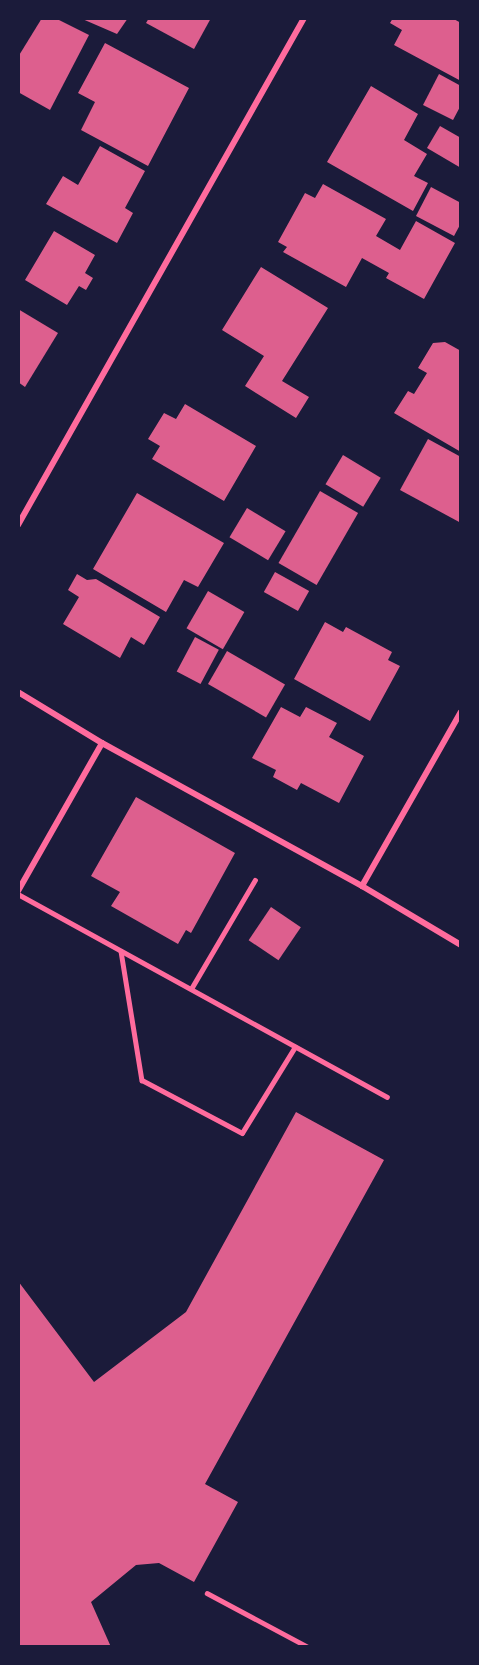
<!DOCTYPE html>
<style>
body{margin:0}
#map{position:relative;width:479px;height:1665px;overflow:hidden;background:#1b1b3a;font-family:"Titillium Web",sans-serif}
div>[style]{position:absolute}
.building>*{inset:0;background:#dd5f8e;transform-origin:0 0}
.service>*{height:4.5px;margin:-2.25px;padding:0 2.25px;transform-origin:2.25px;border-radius:2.25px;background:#ff6b9d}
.minor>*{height:6px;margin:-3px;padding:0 3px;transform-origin:3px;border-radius:3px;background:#ff6b9d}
span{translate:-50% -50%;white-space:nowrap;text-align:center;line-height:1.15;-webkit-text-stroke:6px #1b1b3a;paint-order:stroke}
.frame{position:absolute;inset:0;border:20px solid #1b1b3a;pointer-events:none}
</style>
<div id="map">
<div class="building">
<i style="clip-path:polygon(42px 18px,55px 18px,89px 35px,50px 110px,18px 92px,18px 57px)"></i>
<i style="clip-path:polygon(80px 18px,128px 18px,117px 34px)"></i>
<i style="clip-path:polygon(149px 18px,211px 18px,194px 49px,146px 23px)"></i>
<i style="clip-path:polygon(393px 18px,452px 18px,461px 23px,461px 81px,394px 45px,402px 30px,390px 23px)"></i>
<i style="clip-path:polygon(105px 43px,189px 88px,148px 166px,81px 130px,95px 102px,78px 93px)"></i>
<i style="clip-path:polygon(439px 74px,461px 86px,461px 105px,453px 120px,423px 105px)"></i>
<i style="clip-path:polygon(371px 86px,418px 114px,404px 140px,427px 154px,414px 176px,428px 183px,413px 211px,327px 162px)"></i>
<i style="clip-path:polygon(440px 126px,461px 138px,461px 168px,427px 148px)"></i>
<i style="clip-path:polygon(100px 146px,145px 171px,125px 208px,133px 213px,117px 243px,46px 204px,63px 176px,78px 185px)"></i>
<i style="clip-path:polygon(323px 184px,386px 219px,376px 236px,400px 250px,416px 221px,455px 243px,424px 299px,386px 278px,389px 273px,362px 258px,346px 287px,283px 252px,287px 247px,278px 242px,305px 193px,315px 198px)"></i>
<i style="clip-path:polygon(431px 187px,461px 203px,461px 223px,454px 236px,416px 216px)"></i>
<i style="clip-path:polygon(54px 231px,95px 255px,85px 273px,93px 278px,86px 290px,79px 286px,67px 305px,25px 280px)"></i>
<i style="clip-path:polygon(261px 267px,328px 308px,282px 381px,309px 397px,296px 418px,245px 386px,264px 356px,222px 330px)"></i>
<i style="clip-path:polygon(18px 309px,58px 333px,25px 387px,18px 382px)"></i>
<i style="clip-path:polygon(445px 342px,461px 351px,461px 452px,394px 413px,408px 391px,414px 394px,427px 373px,418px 368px,433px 343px)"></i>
<i style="clip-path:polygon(185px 404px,256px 446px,224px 501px,152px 459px,160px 446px,148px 439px,164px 413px,176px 419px)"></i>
<i style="clip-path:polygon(428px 439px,461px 457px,461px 523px,400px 490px)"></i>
<i style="left:343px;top:455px;width:44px;height:34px;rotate:31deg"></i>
<i style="left:320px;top:491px;width:44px;height:83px;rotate:30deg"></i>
<i style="clip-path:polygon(137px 493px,224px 543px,198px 587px,184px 580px,166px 612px,93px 569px)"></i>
<i style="left:247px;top:508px;width:45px;height:34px;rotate:31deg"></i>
<i style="left:275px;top:572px;width:39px;height:23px;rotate:29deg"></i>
<i style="clip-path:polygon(77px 574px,87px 580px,96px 579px,160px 617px,144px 645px,131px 637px,120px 658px,63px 624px,79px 597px,68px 590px)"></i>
<i style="left:208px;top:591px;width:42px;height:43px;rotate:30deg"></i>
<i style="clip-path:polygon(325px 622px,343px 632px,346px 627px,392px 652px,388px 660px,400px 666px,370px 721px,294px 679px)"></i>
<i style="left:195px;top:637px;width:27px;height:39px;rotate:28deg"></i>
<i style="left:227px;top:651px;width:67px;height:38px;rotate:30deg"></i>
<i style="clip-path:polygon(281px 707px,300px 717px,306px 707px,337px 723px,329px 737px,364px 756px,339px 803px,301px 783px,297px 790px,273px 777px,276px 770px,252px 758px)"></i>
<i style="clip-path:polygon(136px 797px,235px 853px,191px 933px,186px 930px,178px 944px,111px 906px,120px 892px,91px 876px)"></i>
<i style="left:271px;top:907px;width:36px;height:40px;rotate:34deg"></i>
<i style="clip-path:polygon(296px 1112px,384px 1160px,205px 1484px,238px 1502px,194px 1582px,159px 1563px,136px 1565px,91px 1602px,111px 1647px,18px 1647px,18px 1281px,94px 1382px,186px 1312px)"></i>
</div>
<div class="service">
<i style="left:18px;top:894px;width:421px;rotate:28.8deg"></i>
<i style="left:121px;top:951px;width:131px;rotate:80.8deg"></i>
<i style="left:142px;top:1080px;width:113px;rotate:27.9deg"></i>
<i style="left:242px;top:1133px;width:101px;rotate:-58.4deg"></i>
<i style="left:191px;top:989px;width:126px;rotate:-59.6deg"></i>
<i style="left:207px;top:1593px;width:115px;rotate:28.1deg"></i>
</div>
<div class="minor">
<i style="left:18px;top:525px;width:582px;rotate:-60.57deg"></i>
<i style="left:18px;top:692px;width:98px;rotate:31.3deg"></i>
<i style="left:102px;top:743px;width:297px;rotate:28.8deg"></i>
<i style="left:362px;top:886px;width:115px;rotate:30.8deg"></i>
<i style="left:362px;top:886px;width:200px;rotate:-60.4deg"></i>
<i style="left:18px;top:891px;width:170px;rotate:-60.4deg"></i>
</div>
<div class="frame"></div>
</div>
